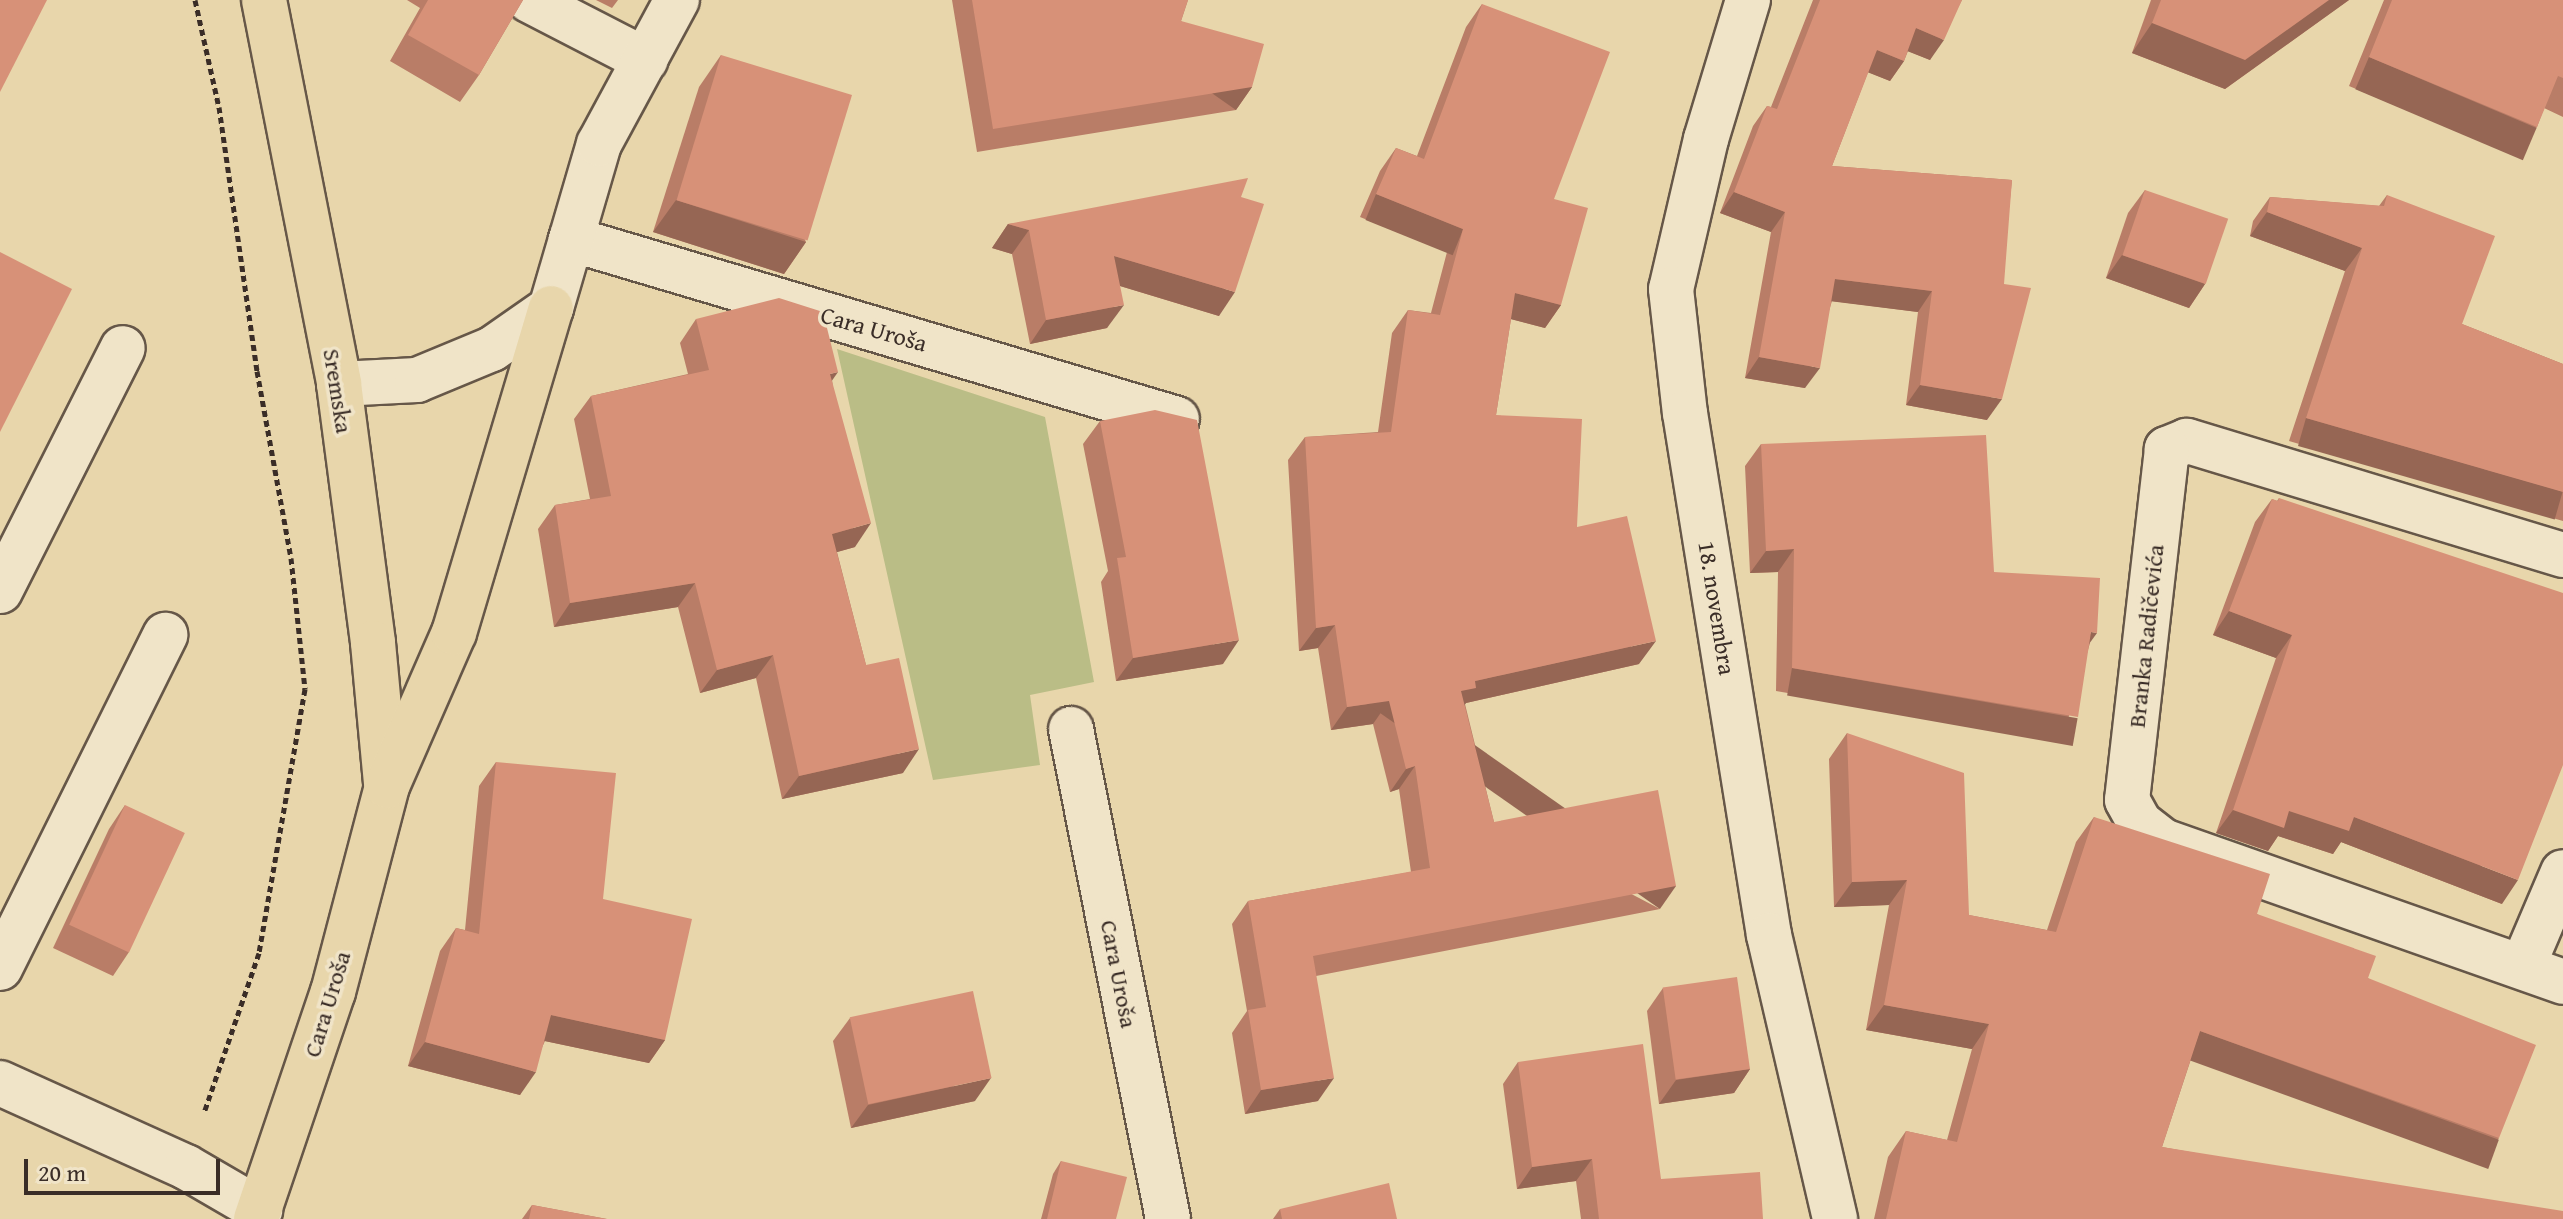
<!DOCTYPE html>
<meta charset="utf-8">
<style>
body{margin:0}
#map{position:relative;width:2563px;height:1219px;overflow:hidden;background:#e8d6ab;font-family:"Gentium Book Plus",serif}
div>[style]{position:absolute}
.green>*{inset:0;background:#babd86}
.path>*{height:5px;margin-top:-2.5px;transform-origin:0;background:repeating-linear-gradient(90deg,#3a2d27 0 6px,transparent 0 10px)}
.roads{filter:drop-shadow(2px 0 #665748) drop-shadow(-2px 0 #665748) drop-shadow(0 2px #665748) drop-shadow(0 -2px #665748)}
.minor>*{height:44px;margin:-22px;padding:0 22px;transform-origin:22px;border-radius:22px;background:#f0e4c8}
.major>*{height:44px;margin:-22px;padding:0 22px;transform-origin:22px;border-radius:22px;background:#e8d6ab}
.wall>*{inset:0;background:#b97d67}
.shaded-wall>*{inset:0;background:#966654;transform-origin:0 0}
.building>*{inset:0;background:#d79178;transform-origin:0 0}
span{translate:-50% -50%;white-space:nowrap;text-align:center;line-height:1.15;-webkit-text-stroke:7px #f0e4c8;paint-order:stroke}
.street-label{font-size:24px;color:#3a2d27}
.scale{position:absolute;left:24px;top:1159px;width:196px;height:36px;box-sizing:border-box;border:4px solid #3a2d27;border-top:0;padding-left:10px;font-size:24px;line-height:28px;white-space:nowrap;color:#3a2d27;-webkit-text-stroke:6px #f0e4c8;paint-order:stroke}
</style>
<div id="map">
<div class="green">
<i style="clip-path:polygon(837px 349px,1045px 417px,1094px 682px,1030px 695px,1040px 765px,933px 780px)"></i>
</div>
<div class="path">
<i style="left:195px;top:0;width:110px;rotate:77.4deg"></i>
<i style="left:219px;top:107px;width:267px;rotate:81.8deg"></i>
<i style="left:257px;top:371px;width:190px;rotate:79.7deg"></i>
<i style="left:291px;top:558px;width:132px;rotate:83.9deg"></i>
<i style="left:305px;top:689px;width:268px;rotate:99.9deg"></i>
<i style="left:259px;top:953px;width:169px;rotate:109deg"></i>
</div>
<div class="roads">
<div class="minor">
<i style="left:529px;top:0;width:131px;rotate:27.3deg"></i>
<i style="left:1748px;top:0;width:145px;rotate:106.8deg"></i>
<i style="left:1706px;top:139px;width:154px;rotate:103.1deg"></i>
<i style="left:1671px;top:289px;width:125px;rotate:83.6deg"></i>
<i style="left:1685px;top:413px;width:529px;rotate:80.86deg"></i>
<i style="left:1769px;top:935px;width:292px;rotate:76.9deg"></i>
<i style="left:571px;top:239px;width:632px;rotate:16.54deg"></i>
<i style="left:339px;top:384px;width:78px;rotate:-2.9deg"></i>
<i style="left:417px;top:380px;width:81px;rotate:-22.5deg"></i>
<i style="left:492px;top:349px;width:72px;rotate:-34.8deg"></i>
<i style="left:551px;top:308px;width:171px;rotate:-73.7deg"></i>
<i style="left:599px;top:144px;width:164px;rotate:-61.6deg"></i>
<i style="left:2563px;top:555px;width:393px;rotate:-163.1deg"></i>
<i style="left:2187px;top:441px;width:22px;rotate:158deg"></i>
<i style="left:2167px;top:449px;width:353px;rotate:96.5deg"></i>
<i style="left:2127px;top:800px;width:26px;rotate:61deg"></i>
<i style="left:2140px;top:823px;width:29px;rotate:38deg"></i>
<i style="left:2163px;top:841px;width:424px;rotate:19.4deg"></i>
<i style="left:0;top:591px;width:272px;rotate:-63.2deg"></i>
<i style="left:1071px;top:729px;width:500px;rotate:78.8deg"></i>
<i style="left:2523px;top:966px;width:102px;rotate:-66.9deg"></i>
<i style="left:0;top:968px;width:372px;rotate:-63.6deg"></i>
<i style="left:0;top:1083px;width:204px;rotate:24.3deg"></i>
<i style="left:186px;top:1167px;width:86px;rotate:30.2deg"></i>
</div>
<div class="major">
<i style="left:264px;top:0;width:391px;rotate:78.9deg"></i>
<i style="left:339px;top:384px;width:261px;rotate:82.5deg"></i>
<i style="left:373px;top:643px;width:141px;rotate:84.7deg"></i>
<i style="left:256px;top:1219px;width:240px;rotate:-71.3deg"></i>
<i style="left:333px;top:992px;width:213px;rotate:-75.3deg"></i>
<i style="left:387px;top:786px;width:167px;rotate:-66.4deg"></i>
<i style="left:454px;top:633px;width:339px;rotate:-73.4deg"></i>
</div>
</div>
<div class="wall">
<i style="clip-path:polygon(407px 0,523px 0,479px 75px,460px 102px,390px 61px,420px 8px)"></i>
<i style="clip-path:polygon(596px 0,618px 0,612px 8px)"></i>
<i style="clip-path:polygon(952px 0,1188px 0,1181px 21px,1252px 87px,1236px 110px,977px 152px)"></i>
<i style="clip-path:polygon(1813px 0,1962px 0,1930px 60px,1908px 51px,1904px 61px,1890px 81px,1868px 72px,1832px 166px,2012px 180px,1987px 420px,1906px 405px,1918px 312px,1832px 301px,1805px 388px,1745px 378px,1771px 232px,1720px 213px,1753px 126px,1767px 106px,1771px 107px)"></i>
<i style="clip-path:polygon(2151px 0,2349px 0,2225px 89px,2132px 53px)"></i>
<i style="clip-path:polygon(2384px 0,2563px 0,2563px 117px,2544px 108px,2537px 127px,2516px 156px,2349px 86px)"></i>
<i style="clip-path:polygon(1482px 4px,1554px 199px,1561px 305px,1545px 328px,1511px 319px,1496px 415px,1577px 527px,1639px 664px,1466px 703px,1465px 704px,1494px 822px,1660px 909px,1316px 976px,1318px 1101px,1245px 1114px,1232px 1033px,1247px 1011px,1232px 924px,1248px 901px,1411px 872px,1399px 789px,1390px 792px,1373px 724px,1331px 730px,1318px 648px,1299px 651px,1288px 460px,1305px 437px,1378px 432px,1392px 333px,1408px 310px,1431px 313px,1447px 252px,1360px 217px,1380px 171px,1396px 148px,1417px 156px,1466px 27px)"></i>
<i style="clip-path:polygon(721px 55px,806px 242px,784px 274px,653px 232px,699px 87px)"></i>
<i style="clip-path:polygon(2145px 190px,2205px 284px,2189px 308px,2106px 278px,2128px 213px)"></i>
<i style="clip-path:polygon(2387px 195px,2462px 324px,2563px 364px,2563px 521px,2289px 441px,2345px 271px,2250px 236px,2253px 221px,2270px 197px,2379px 206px)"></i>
<i style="clip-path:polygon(1241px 197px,1219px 316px,1120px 286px,1107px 328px,1030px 344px,1012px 254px,992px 248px,1008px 224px)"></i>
<i style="clip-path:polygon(696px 319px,832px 380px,855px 547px,837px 552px,866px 665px,903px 773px,782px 799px,756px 678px,700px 693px,678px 607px,554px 627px,538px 529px,555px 505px,590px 499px,574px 419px,591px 396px,688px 374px,680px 343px)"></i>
<i style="clip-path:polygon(1100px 421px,1223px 664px,1116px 681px,1101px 582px,1108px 571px,1083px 444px)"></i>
<i style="clip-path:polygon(1761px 444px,1994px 572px,2090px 643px,2062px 740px,1776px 691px,1778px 572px,1750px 573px,1745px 466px)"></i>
<i style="clip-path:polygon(2279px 498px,2502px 904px,2341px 842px,2333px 854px,2278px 836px,2268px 851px,2216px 833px,2276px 658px,2213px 635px,2255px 522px,2272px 499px,2277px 501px)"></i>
<i style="clip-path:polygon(1847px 733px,1969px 915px,2047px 930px,2076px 842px,2094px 817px,2257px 914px,2368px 978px,2499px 1138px,2482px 1163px,2191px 1059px,2162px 1147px,2563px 1219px,1874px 1219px,1888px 1157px,1906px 1131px,1947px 1140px,1972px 1049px,1866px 1030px,1889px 905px,1834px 907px,1829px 759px)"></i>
<i style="clip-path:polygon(496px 762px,603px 899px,665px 1040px,649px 1063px,545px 1041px,520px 1095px,408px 1066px,440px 951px,456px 928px,465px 930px,479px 786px)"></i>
<i style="clip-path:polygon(125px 805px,129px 952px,113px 976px,53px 948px,109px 829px)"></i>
<i style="clip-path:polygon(1663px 988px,1750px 1069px,1734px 1093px,1659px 1104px,1647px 1011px)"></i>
<i style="clip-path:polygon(850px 1018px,975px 1101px,851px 1128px,833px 1041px)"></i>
<i style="clip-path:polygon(1518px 1062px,1661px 1179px,1763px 1219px,1581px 1219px,1576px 1181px,1517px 1189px,1503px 1084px)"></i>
<i style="clip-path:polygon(1061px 1161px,1116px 1219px,1041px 1219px,1053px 1174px)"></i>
<i style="clip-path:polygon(532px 1205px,607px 1219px,522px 1219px)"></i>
<i style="clip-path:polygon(1280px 1209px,1397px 1219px,1273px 1219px)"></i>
</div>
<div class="shaded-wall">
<i style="clip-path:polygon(2329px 0,2349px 0,2225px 89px,2132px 53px,2152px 23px)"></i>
<i style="clip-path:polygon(1916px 28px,1944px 40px,1930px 60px,1902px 49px)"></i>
<i style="clip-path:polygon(1877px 50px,1904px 61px,1890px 81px,1862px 70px)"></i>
<i style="left:2369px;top:57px;width:182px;height:35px;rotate:23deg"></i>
<i style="left:1252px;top:87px;width:28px;height:262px;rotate:125deg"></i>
<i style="clip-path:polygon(1734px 192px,1785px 212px,1771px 232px,1720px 213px)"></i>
<i style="left:1376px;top:194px;width:94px;height:28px;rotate:22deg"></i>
<i style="clip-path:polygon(676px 200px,806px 242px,784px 274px,653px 232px)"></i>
<i style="clip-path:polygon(2267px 212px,2362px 248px,2345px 271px,2250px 236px)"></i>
<i style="clip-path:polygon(1008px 224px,1029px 230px,1012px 254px,992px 248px)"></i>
<i style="clip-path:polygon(2122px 255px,2205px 284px,2189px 308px,2106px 278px)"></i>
<i style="clip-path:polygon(1114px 256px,1235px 292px,1219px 316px,1097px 279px)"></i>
<i style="clip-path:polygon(1835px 279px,1932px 291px,1918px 312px,1821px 300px)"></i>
<i style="clip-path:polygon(1515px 293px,1561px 305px,1545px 328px,1499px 316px)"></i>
<i style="clip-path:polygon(1124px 305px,1107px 328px,1030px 344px,1046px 320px)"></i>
<i style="clip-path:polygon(1759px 357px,1820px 368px,1805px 388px,1745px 378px)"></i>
<i style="clip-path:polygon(838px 372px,822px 395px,830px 374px)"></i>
<i style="clip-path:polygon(1920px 385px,2002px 399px,1987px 420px,1906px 405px)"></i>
<i style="left:2306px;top:418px;width:267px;height:29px;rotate:16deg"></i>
<i style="clip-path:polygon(871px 523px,855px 547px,816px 558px,832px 534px)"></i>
<i style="clip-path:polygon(1794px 549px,1778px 572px,1750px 573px,1766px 551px)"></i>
<i style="clip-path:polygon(695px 583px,678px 607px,554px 627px,570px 603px)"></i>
<i style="clip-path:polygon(2229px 611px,2292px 635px,2276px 658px,2213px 635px)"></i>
<i style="clip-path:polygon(1335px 625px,1318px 648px,1299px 651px,1316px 628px)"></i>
<i style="clip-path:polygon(2091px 632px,2097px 633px,2081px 655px)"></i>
<i style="clip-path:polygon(1239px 640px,1223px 664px,1116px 681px,1133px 658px)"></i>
<i style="clip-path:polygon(1656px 641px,1639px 664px,1466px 703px,1460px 712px,1461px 691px,1475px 681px)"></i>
<i style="clip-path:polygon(773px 655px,756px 678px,700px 693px,717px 670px)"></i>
<i style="left:1792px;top:668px;width:290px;height:28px;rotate:10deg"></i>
<i style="clip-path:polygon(1389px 701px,1373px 724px,1331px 730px,1347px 707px)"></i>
<i style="clip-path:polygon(919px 749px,903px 773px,782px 799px,799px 776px)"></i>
<i style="clip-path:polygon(1415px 766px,1399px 789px,1390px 792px,1406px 769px)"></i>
<i style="clip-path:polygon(2233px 810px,2289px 811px,2354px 817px,2518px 880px,2502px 904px,2341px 842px,2333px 854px,2278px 836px,2268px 851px,2216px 833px)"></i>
<i style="clip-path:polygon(1907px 880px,1889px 905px,1834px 907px,1852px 882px)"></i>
<i style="left:1676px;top:886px;width:28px;height:370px;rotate:125deg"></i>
<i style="clip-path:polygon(1884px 1005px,1989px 1024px,1972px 1049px,1866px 1030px)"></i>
<i style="clip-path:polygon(551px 1015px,665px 1040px,649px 1063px,535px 1039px)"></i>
<i style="left:2200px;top:1031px;width:318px;height:31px;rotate:20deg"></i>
<i style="clip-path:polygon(425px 1042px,536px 1072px,520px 1095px,408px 1066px)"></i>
<i style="clip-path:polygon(1750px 1069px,1734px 1093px,1659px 1104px,1676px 1080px)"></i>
<i style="clip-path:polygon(991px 1078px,975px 1101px,851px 1128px,868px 1105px)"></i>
<i style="clip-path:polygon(1334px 1078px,1318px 1101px,1245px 1114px,1261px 1090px)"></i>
<i style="clip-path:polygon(1592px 1159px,1576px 1181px,1517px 1189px,1532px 1167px)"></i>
</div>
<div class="building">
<i style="clip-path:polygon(0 0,47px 0,0 92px)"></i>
<i style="clip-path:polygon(428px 0,523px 0,479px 75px,408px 35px)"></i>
<i style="clip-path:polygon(972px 0,1188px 0,1181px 21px,1264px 44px,1252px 87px,993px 129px)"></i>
<i style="clip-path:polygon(1820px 0,1962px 0,1944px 40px,1916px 28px,1904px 61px,1877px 50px,1832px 166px,2012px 180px,2004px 284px,2031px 288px,2002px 399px,1920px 385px,1932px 291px,1835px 279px,1820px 368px,1759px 357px,1785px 212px,1734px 192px,1767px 106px,1777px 109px)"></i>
<i style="clip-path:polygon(2161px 0,2329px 0,2245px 60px,2152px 23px)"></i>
<i style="clip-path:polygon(2392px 0,2563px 0,2563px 78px,2558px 76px,2537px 127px,2369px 57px)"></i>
<i style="clip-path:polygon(1482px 4px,1610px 52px,1554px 199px,1588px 208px,1561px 305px,1515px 293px,1496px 415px,1582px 419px,1577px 527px,1627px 516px,1656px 641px,1475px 681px,1476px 688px,1461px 691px,1494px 822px,1658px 790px,1676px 886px,1313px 956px,1334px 1078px,1261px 1090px,1248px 1010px,1266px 1007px,1248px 901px,1430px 868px,1415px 766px,1406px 769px,1389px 701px,1347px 707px,1335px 625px,1316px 628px,1305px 437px,1391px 432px,1408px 310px,1440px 315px,1463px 229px,1376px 194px,1396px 148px,1424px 159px)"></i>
<i style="left:721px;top:55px;width:137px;height:152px;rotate:17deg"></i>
<i style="clip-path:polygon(1248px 178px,1241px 197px,1264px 204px,1235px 292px,1114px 256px,1124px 305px,1046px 320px,1029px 230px,1008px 224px)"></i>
<i style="left:2145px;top:190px;width:88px;height:69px;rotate:19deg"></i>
<i style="clip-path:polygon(2387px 195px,2495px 236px,2462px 324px,2563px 364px,2563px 492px,2306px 418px,2362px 248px,2267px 212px,2270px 197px,2384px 206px)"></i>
<i style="clip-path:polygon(0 252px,72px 289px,0 432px)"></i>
<i style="clip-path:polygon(779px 298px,823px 312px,838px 372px,830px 374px,871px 523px,832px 534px,866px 665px,899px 658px,919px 749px,799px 776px,773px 655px,717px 670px,695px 583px,570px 603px,555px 505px,611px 496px,591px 396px,709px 370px,696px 319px)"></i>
<i style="clip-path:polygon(1155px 410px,1197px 420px,1239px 640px,1133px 658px,1117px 558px,1126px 557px,1100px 421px)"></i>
<i style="clip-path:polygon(1986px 435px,1994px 572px,2100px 578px,2097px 633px,2091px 632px,2078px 717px,1792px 668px,1794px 549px,1766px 551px,1761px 444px)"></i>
<i style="clip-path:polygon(2279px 498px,2563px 593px,2563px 765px,2518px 880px,2354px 817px,2349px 831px,2289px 811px,2284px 828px,2233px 810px,2292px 635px,2229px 611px,2272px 499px,2278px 501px)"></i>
<i style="clip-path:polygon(1847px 733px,1964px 773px,1969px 915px,2056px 932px,2094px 817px,2270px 874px,2257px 914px,2376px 956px,2368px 978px,2536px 1045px,2499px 1138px,2200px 1031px,2162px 1147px,2563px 1211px,2563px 1219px,1886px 1219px,1906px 1131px,1957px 1142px,1989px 1024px,1884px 1005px,1907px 880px,1852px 882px)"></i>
<i style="clip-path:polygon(496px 762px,616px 773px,603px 899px,692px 919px,665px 1040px,551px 1015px,536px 1072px,425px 1042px,456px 928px,479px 934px)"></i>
<i style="left:125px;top:805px;width:66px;height:132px;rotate:25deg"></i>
<i style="left:1737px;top:977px;width:93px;height:75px;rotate:82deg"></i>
<i style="left:973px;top:991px;width:89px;height:126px;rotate:78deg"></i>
<i style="clip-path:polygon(1643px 1044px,1661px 1179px,1760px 1172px,1763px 1219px,1599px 1219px,1592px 1159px,1532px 1167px,1518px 1062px)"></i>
<i style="clip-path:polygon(1061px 1161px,1127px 1177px,1116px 1219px,1047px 1219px)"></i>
<i style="clip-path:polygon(1389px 1183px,1397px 1219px,1282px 1219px,1280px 1209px)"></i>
<i style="clip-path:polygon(532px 1205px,607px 1219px,529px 1219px)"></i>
</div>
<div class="street-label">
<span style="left:874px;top:329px;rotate:16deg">Cara Uroša</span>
<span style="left:338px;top:391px;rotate:81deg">Sremska</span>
<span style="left:1717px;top:608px;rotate:81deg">18. novembra</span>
<span style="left:2146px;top:636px;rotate:-84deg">Branka Radičevića</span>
<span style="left:1119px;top:974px;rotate:79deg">Cara Uroša</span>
<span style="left:327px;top:1004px;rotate:-73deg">Cara Uroša</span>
</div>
<div class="scale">20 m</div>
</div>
